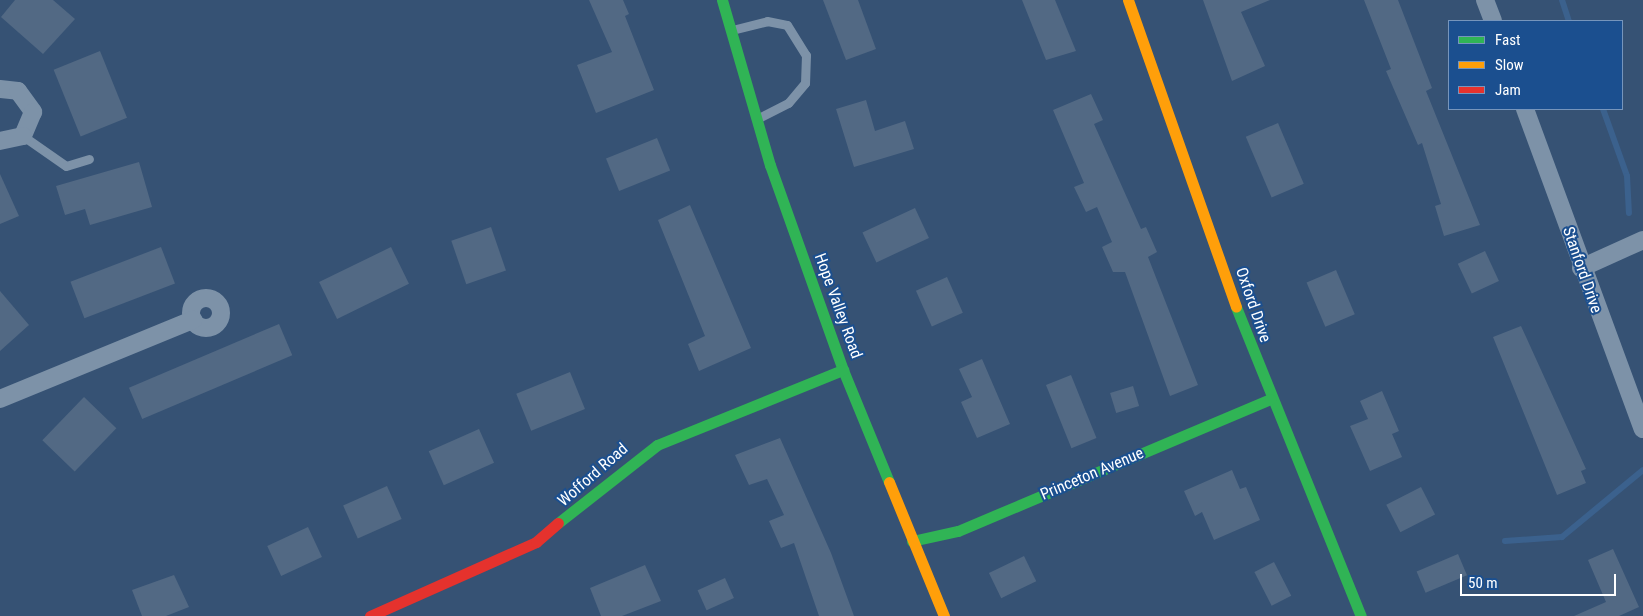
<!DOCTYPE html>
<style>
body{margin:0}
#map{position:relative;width:1643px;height:616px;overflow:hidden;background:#365274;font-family:"Roboto Condensed",sans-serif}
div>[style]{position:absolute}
.stream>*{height:6px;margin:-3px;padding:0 3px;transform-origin:3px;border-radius:3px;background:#3b618d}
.building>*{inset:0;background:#526984;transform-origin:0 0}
.lane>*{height:9px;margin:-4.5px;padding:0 4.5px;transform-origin:4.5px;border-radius:4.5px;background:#7d92a8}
.street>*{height:18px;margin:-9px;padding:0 9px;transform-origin:9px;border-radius:9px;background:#7d92a8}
.street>.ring{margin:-9px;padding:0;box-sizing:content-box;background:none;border:18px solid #7d92a8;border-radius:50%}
.fast>*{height:11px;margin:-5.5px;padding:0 5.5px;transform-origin:5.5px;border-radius:5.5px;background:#30b455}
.slow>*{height:11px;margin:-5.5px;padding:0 5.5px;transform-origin:5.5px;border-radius:5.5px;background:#ff9f0a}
.jam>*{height:11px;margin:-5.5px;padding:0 5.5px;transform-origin:5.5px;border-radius:5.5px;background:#e5322d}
span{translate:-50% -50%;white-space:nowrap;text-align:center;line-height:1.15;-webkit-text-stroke:4px #1b4f8f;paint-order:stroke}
.street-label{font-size:16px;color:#fff}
.legend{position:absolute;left:1448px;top:20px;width:175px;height:90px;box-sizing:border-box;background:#1b4f8f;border:1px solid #7695bc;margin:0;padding:6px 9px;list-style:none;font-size:15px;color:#fff}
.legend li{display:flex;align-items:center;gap:10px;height:25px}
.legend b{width:25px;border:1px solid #7695bc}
.scale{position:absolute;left:1460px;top:574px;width:156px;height:22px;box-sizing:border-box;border:2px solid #fff;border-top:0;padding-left:6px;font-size:15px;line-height:18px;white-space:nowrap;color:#fff;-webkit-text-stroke:4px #1b4f8f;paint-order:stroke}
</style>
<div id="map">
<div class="stream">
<i style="left:1562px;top:0;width:22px;rotate:72deg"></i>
<i style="left:1603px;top:109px;width:71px;rotate:70.3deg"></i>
<i style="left:1627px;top:176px;width:37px;rotate:87deg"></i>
<i style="left:1505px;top:541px;width:57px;rotate:-4deg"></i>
<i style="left:1562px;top:537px;width:105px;rotate:-39.6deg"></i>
</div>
<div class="building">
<i style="clip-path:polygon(15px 0,53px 0,75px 19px,43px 54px,1px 17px)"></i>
<i style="clip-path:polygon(589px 0,623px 0,629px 14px,625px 16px,654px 90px,596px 113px,577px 65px,612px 52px)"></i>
<i style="clip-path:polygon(823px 0,858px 0,876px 49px,846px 60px)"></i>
<i style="clip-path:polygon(1022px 0,1055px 0,1076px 51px,1046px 60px)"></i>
<i style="clip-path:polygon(1203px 0,1270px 0,1241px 12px,1265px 66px,1232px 81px)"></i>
<i style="clip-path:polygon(1364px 0,1398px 0,1432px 88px,1426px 91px,1480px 225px,1444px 236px,1435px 206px,1441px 204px,1422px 143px,1418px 145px,1386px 71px,1391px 69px)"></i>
<i style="left:100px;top:51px;width:72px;height:50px;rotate:68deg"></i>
<i style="clip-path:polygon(1091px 94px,1103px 120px,1094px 124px,1141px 229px,1146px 227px,1157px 252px,1148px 257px,1198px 385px,1170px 396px,1125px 272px,1113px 272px,1102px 247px,1112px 242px,1097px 207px,1086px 212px,1074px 187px,1084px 183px,1053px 110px)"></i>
<i style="clip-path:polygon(866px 100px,875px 131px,905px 121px,914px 149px,854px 167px,836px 109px)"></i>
<i style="left:1278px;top:123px;width:66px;height:35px;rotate:67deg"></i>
<i style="left:657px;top:138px;width:35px;height:55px;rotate:68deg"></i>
<i style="clip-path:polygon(139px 162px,152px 207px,90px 225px,85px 209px,65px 215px,56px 186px)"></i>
<i style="clip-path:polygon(0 174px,19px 216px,0 224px)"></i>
<i style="clip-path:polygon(690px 205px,751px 348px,699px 371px,688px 344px,705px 336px,658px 220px)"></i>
<i style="left:915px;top:208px;width:33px;height:58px;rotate:65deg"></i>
<i style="left:491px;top:227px;width:46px;height:42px;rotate:71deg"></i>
<i style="left:161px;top:247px;width:39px;height:97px;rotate:69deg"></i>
<i style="left:391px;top:247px;width:41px;height:80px;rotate:64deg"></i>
<i style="left:1485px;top:251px;width:33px;height:30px;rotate:65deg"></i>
<i style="left:1336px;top:270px;width:48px;height:32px;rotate:67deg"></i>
<i style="left:947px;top:277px;width:39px;height:34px;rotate:66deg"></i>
<i style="clip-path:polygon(0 291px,29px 325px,0 351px)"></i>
<i style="left:279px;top:324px;width:34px;height:163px;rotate:67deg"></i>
<i style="clip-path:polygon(1521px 326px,1586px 469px,1581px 471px,1586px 483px,1557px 495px,1493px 337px)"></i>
<i style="clip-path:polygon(982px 359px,1010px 424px,977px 438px,961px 402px,972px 397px,959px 369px)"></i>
<i style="left:570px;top:372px;width:40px;height:58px;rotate:68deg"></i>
<i style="left:1071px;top:375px;width:68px;height:27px;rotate:68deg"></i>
<i style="left:1133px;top:386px;width:21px;height:24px;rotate:73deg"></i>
<i style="clip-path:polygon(1382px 391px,1399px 431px,1392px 434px,1402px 457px,1370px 471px,1350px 426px,1368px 419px,1360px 401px)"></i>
<i style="left:84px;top:397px;width:45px;height:60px;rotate:44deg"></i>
<i style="left:479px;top:429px;width:37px;height:55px;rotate:66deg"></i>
<i style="clip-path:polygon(780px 438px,831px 553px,854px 616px,819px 616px,794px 543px,781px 548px,769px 521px,784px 515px,767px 479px,749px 485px,735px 455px)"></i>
<i style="clip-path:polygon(1232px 470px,1240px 489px,1246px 487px,1260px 520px,1214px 540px,1202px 512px,1195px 516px,1184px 491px)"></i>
<i style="left:387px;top:486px;width:36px;height:48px;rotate:66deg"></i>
<i style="left:1421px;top:487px;width:31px;height:39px;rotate:63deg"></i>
<i style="left:308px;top:527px;width:33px;height:45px;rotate:65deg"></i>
<i style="clip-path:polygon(1613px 549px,1639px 607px,1619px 616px,1574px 616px,1606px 602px,1588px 560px)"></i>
<i style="left:1458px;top:554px;width:23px;height:45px;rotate:67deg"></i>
<i style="left:1024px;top:556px;width:28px;height:39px;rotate:64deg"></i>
<i style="left:1274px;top:562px;width:38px;height:22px;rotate:63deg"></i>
<i style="clip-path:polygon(645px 565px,661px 601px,622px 616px,601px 616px,590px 588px)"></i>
<i style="clip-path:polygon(174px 575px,189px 607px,166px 616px,142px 616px,132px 590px)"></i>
<i style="left:725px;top:578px;width:22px;height:30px;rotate:66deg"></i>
</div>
<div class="lane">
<i style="left:732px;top:30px;width:36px;rotate:-14deg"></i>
<i style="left:767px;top:21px;width:20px;rotate:11deg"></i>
<i style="left:787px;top:25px;width:36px;rotate:58deg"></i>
<i style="left:806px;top:55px;width:28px;rotate:92deg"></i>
<i style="left:805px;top:83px;width:26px;rotate:130deg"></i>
<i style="left:788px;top:103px;width:33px;rotate:153deg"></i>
<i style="left:23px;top:136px;width:52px;rotate:34.9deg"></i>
<i style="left:66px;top:166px;width:24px;rotate:-17deg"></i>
</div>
<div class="street">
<i style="left:1485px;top:0;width:22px;rotate:69deg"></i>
<i style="left:0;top:89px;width:18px;rotate:6deg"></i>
<i style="left:18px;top:91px;width:26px;rotate:54deg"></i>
<i style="left:33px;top:112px;width:26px;rotate:113deg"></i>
<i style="left:23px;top:136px;width:24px;rotate:168deg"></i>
<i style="left:1525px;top:109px;width:341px;rotate:69.8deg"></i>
<i style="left:1581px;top:268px;width:68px;rotate:-24.3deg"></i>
<i class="ring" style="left:191px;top:298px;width:12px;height:12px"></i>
<i style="left:0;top:399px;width:209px;rotate:-22.3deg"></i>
</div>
<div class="fast">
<i style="left:722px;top:0;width:172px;rotate:73.8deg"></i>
<i style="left:770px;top:165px;width:218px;rotate:70.4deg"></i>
<i style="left:843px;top:370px;width:121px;rotate:67.7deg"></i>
<i style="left:1236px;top:307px;width:333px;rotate:68deg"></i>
<i style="left:558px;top:523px;width:126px;rotate:-38.2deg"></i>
<i style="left:657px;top:445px;width:201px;rotate:-22deg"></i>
<i style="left:912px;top:541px;width:47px;rotate:-12.3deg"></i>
<i style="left:958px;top:531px;width:339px;rotate:-22.9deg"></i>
</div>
<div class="slow">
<i style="left:1128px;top:0;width:325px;rotate:70.6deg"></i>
<i style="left:889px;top:482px;width:145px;rotate:67.7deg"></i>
</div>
<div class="jam">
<i style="left:370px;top:616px;width:182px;rotate:-24deg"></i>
<i style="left:536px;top:542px;width:29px;rotate:-41deg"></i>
</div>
<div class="street-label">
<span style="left:1582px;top:270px;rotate:71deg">Stanford Drive</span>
<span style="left:1253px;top:305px;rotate:71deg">Oxford Drive</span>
<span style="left:838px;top:306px;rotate:70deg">Hope Valley Road</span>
<span style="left:1092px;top:474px;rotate:-23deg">Princeton Avenue</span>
<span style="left:593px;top:475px;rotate:-41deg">Wofford Road</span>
</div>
<ul class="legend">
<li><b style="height:6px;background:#30b455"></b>Fast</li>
<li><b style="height:6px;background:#ff9f0a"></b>Slow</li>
<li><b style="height:6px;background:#e5322d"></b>Jam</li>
</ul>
<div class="scale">50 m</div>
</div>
